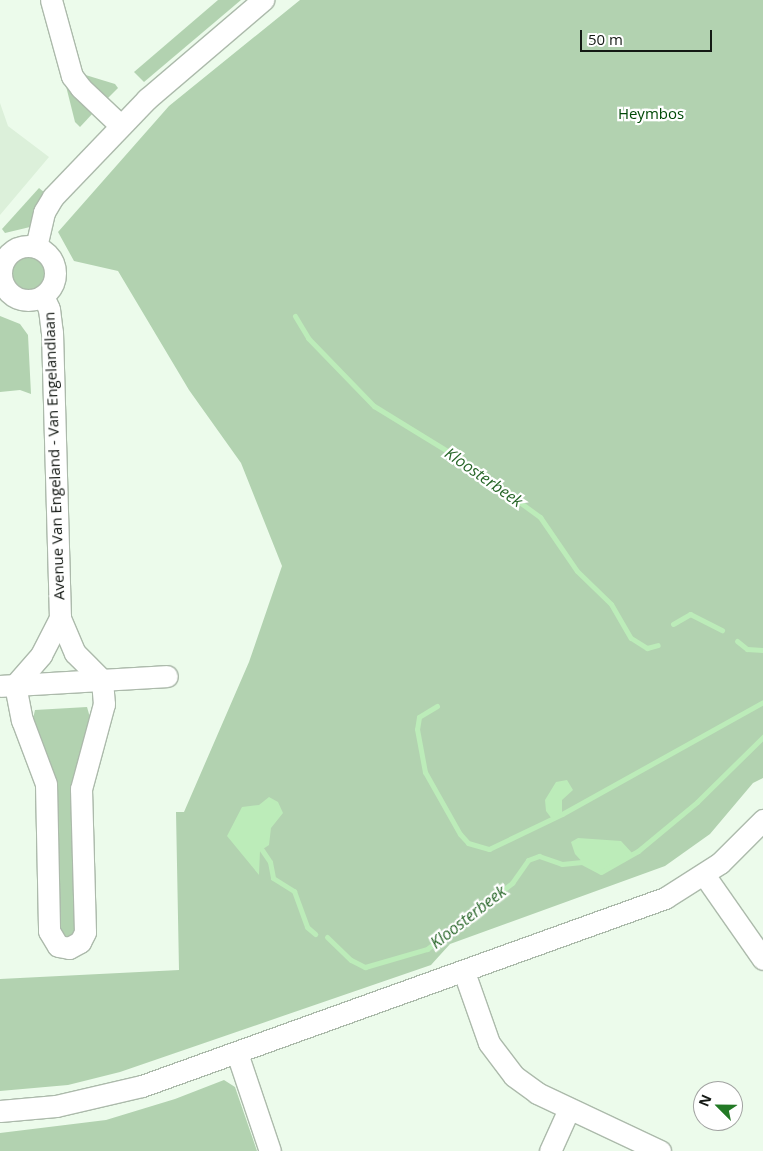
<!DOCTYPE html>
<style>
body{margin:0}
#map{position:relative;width:763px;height:1151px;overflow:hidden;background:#ecfbeb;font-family:"Open Sans",sans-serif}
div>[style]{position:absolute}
.built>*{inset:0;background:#dcf0da}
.green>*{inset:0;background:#b2d2b0}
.round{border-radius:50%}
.water>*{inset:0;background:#bcecb9}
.stream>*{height:5px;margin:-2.5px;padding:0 2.5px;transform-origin:2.5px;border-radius:2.5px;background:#bcecb9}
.roads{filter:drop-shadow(1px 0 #acbaab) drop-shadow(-1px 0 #acbaab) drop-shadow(0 1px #acbaab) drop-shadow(0 -1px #acbaab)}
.street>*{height:21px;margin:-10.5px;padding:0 10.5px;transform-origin:10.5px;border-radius:10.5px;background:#fff}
.street>.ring{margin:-10.5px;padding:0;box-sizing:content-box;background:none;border:21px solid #fff;border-radius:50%}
span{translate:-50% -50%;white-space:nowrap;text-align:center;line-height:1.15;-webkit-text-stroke:4.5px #fff;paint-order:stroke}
.park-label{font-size:15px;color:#014907}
.street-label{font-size:15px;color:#141914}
.water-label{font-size:16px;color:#266527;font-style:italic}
.north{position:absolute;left:693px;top:1081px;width:50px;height:50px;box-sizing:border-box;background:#fff;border:1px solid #a1a3a1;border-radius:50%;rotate:293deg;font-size:14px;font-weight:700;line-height:20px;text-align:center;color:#141914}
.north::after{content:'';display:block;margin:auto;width:18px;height:22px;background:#227925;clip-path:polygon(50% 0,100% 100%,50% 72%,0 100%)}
.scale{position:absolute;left:580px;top:30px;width:132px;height:22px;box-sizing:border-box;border:2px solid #141914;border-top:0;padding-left:6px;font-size:15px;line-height:18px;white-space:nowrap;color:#141914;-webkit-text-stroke:4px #fff;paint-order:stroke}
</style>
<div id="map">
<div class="built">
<i style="clip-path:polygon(0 103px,8px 126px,49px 157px,0 215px)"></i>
</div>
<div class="green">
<i style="clip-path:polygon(218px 0,241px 0,144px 82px,134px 72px)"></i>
<i style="clip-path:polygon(300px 0,763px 0,763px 778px,753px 783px,710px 834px,665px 866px,450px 944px,431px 965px,120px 1072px,68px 1085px,0 1091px,0 979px,179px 970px,176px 812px,184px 812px,249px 662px,282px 566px,241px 463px,189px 390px,118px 271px,74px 261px,58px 232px,169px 106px)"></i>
<i style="clip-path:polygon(79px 73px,115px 84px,118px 88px,104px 102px)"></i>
<i style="clip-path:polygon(66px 86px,94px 112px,80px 127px,75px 122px)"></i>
<i style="clip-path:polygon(39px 188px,45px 193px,30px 227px,5px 233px,2px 229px)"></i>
<i class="round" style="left:11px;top:256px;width:34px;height:34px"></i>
<i style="clip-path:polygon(0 316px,20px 324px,28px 335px,31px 394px,20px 390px,0 392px)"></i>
<i style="clip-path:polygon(87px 707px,91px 721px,77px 931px,72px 939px,59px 937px,32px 723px,35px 710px)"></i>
<i style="clip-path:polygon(224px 1080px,235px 1087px,257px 1151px,0 1151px,0 1133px,106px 1120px,175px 1099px)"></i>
</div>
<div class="water">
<i style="clip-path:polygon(567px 780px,573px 790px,562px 800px,562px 814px,552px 819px,546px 811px,545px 800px,556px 782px)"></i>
<i style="clip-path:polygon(269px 797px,278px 802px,283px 813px,271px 828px,269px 845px,260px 851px,259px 875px,227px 836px,242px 807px,259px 805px)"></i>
<i style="clip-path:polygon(578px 838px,621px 841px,633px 854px,601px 872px,586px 866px,575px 854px,571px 842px)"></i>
</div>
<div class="stream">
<i style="left:295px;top:316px;width:26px;rotate:59deg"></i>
<i style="left:308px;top:338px;width:95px;rotate:45.9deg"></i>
<i style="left:374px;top:406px;width:103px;rotate:31.5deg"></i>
<i style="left:462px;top:460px;width:97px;rotate:36.2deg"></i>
<i style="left:540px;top:517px;width:65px;rotate:55.6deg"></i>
<i style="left:577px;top:571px;width:47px;rotate:44.1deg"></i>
<i style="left:611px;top:604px;width:39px;rotate:60deg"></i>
<i style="left:631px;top:638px;width:19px;rotate:32deg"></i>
<i style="left:647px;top:648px;width:11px;rotate:-15deg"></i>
<i style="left:673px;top:624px;width:20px;rotate:-30deg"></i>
<i style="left:690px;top:614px;width:36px;rotate:27deg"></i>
<i style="left:737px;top:641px;width:13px;rotate:39deg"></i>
<i style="left:747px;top:649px;width:16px;rotate:4deg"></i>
<i style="left:437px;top:706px;width:21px;rotate:149deg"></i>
<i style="left:419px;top:717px;width:12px;rotate:99deg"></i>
<i style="left:417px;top:729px;width:44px;rotate:79.5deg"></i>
<i style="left:425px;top:772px;width:71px;rotate:60.6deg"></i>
<i style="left:460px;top:834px;width:12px;rotate:48deg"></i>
<i style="left:468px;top:843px;width:22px;rotate:16deg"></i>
<i style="left:489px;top:849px;width:81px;rotate:-25.6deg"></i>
<i style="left:562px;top:814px;width:230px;rotate:-29.1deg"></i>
<i style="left:262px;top:850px;width:14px;rotate:56deg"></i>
<i style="left:270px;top:862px;width:16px;rotate:79deg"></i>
<i style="left:273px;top:878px;width:25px;rotate:32deg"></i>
<i style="left:294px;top:891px;width:38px;rotate:70deg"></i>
<i style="left:307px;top:927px;width:11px;rotate:41deg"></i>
<i style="left:327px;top:937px;width:33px;rotate:44deg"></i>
<i style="left:351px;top:960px;width:16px;rotate:27deg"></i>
<i style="left:365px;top:967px;width:65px;rotate:-16.2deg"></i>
<i style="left:427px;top:949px;width:108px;rotate:-37.8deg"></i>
<i style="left:512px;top:883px;width:28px;rotate:-55deg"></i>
<i style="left:528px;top:860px;width:12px;rotate:-20deg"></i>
<i style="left:539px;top:856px;width:24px;rotate:19deg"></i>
<i style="left:562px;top:864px;width:20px;rotate:-6deg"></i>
<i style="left:582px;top:862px;width:21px;rotate:28deg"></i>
<i style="left:601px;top:872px;width:43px;rotate:-29.6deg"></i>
<i style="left:638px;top:851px;width:77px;rotate:-39.7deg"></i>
<i style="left:697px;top:802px;width:93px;rotate:-44.6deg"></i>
</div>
<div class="roads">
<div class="street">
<i style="left:51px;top:0;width:79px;rotate:74.6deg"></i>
<i style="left:72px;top:76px;width:15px;rotate:53deg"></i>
<i style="left:81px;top:88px;width:54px;rotate:43.5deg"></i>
<i class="ring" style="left:1px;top:246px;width:33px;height:33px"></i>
<i style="left:36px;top:247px;width:36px;rotate:-77deg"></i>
<i style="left:44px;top:212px;width:17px;rotate:-59deg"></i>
<i style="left:53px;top:197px;width:136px;rotate:-46.2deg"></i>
<i style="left:147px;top:99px;width:153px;rotate:-40.5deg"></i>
<i style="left:43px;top:296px;width:14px;rotate:65deg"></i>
<i style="left:49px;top:309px;width:23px;rotate:83deg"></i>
<i style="left:52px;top:332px;width:286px;rotate:88.4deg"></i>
<i style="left:60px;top:618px;width:38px;rotate:67deg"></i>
<i style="left:75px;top:653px;width:38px;rotate:45deg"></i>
<i style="left:15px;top:685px;width:36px;rotate:79deg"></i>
<i style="left:22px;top:720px;width:68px;rotate:69.4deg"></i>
<i style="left:46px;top:784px;width:147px;rotate:88.8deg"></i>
<i style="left:49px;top:931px;width:17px;rotate:59deg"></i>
<i style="left:58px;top:946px;width:11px;rotate:10deg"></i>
<i style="left:69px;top:948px;width:13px;rotate:-29deg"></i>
<i style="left:80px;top:942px;width:11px;rotate:-63deg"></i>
<i style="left:85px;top:932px;width:143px;rotate:-91.6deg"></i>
<i style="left:81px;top:789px;width:88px;rotate:-74.9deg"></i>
<i style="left:104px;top:704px;width:24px;rotate:-95deg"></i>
<i style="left:15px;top:685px;width:40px;rotate:-49deg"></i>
<i style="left:41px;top:655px;width:42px;rotate:-62.8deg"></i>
<i style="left:0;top:686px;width:167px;rotate:-3.4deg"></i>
<i style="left:705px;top:876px;width:101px;rotate:55.1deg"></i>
<i style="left:464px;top:972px;width:75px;rotate:70.6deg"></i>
<i style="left:489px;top:1043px;width:41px;rotate:52.9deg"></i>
<i style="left:514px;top:1076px;width:29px;rotate:36deg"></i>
<i style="left:537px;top:1093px;width:136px;rotate:25.2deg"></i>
<i style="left:237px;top:1053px;width:103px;rotate:71.4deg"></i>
<i style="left:0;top:1111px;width:56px;rotate:-5.1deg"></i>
<i style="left:56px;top:1106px;width:88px;rotate:-13.1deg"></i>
<i style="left:142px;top:1086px;width:556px;rotate:-19.77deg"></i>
<i style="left:665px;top:898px;width:65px;rotate:-32.5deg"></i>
<i style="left:720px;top:863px;width:61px;rotate:-45deg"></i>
<i style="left:550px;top:1151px;width:46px;rotate:-65.7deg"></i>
</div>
</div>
<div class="park-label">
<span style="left:651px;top:114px">Heymbos</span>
</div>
<div class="street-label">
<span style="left:54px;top:456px;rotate:-92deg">Avenue Van Engeland - Van Engelandlaan</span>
</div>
<div class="water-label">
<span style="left:484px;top:477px;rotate:35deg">Kloosterbeek</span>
<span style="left:468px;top:917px;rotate:-38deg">Kloosterbeek</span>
</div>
<div class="north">N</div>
<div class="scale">50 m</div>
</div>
